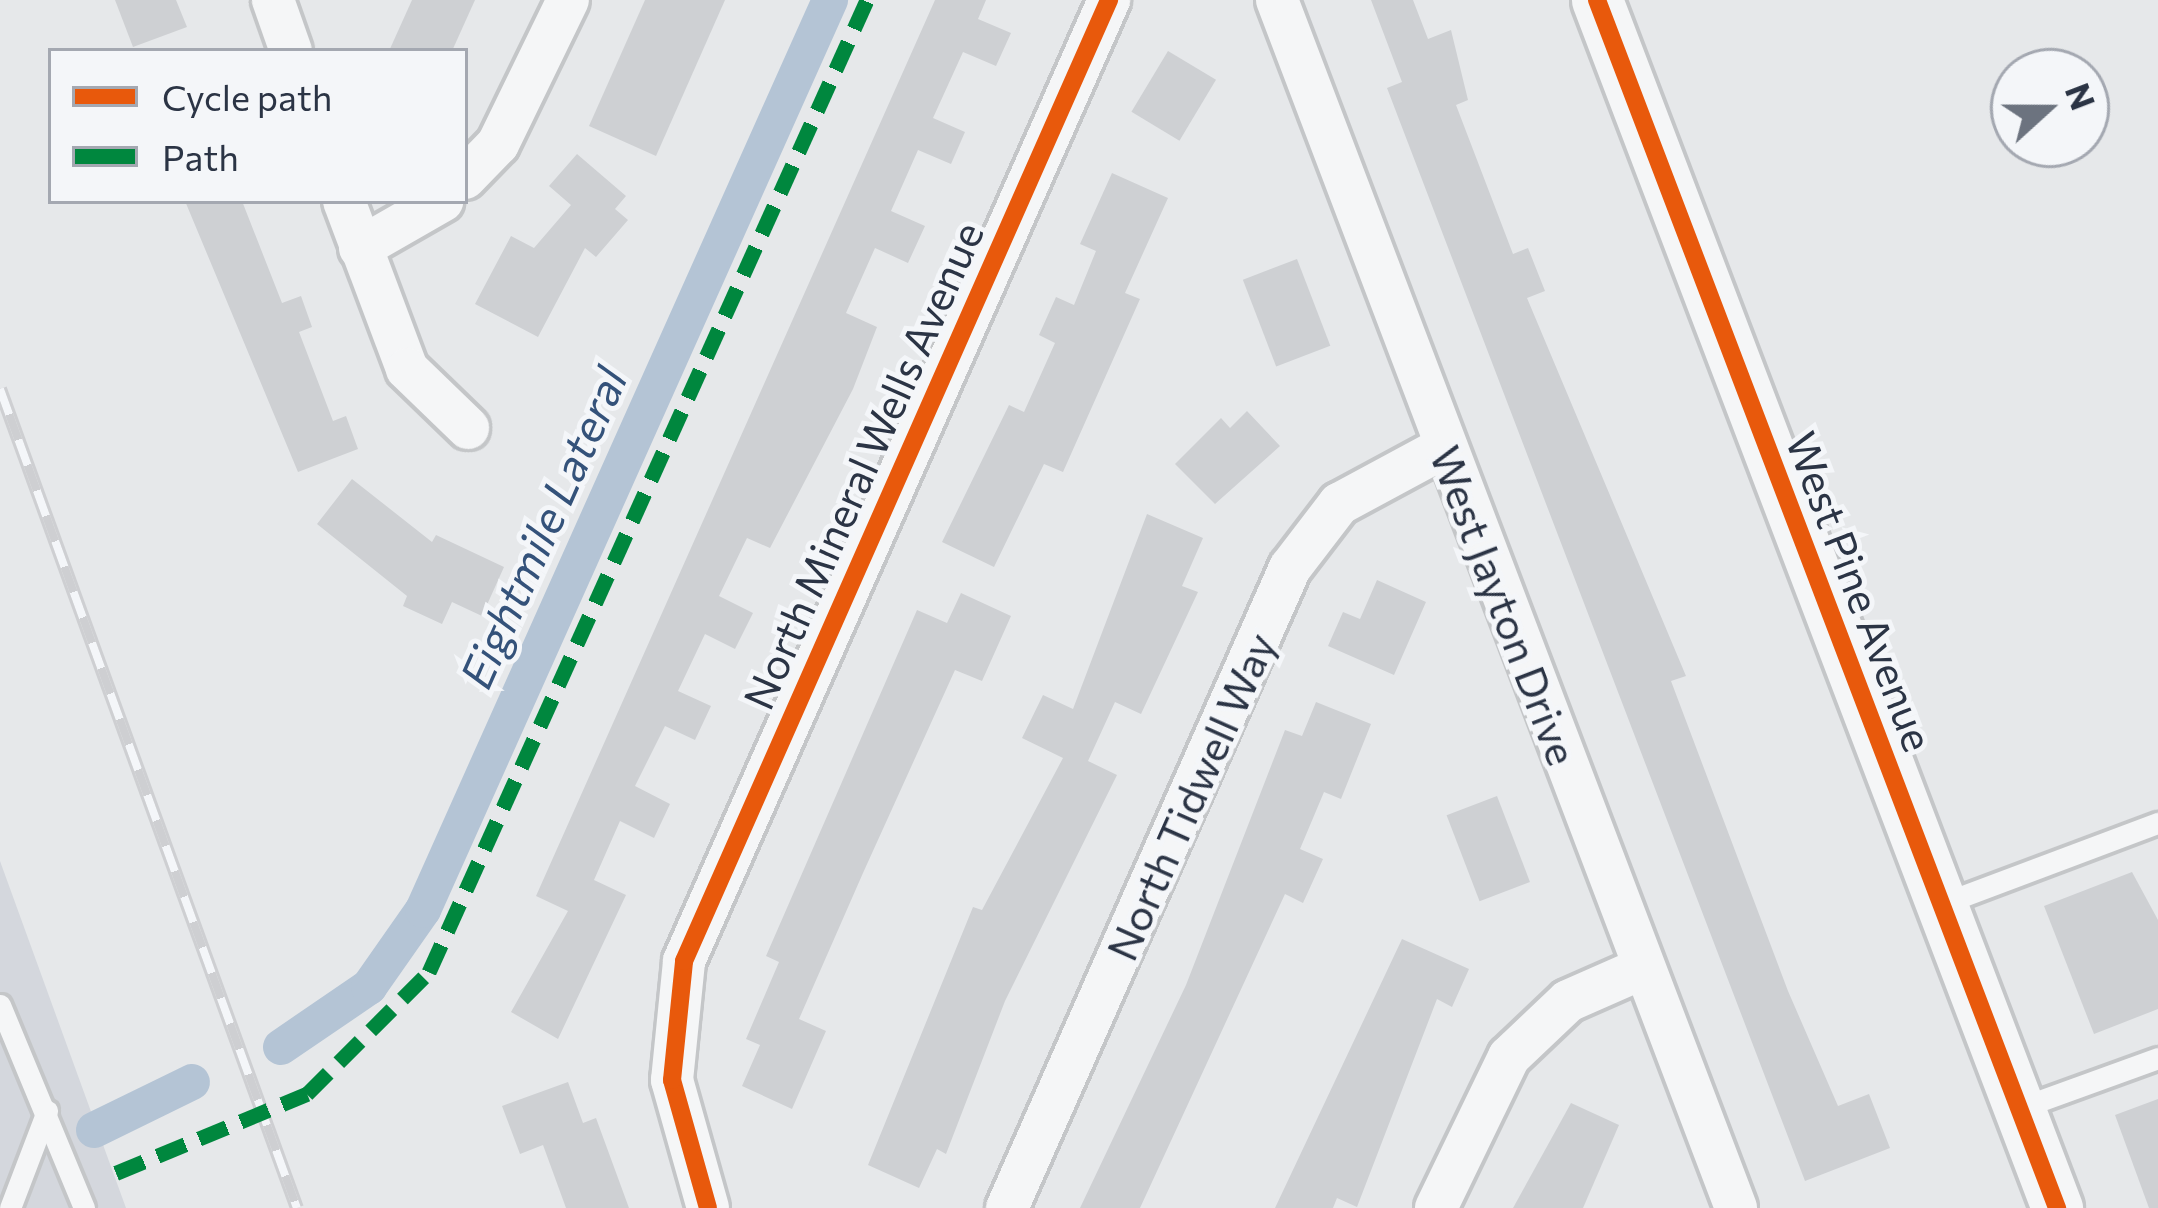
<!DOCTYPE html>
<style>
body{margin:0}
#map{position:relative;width:2158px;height:1208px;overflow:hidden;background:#e6e8ea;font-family:Commissioner,sans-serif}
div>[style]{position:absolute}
.built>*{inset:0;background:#d4d7dd}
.canal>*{height:36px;margin:-18px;padding:0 18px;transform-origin:18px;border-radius:18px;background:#b4c4d5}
.building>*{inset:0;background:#ced0d3;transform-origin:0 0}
.roads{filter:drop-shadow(3px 0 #c4c6c8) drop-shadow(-3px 0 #c4c6c8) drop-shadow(0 3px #c4c6c8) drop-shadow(0 -3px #c4c6c8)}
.service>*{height:21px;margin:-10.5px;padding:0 10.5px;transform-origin:10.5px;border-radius:10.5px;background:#f5f6f7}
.minor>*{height:42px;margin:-21px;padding:0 21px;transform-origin:21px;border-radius:21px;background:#f5f6f7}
.tertiary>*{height:51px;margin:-25.5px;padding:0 25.5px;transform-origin:25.5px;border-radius:25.5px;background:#f5f6f7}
.rail>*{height:14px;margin-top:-7px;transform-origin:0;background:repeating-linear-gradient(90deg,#f4f6f9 0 27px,#cecfd2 0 54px);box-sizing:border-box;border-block:3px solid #cecfd2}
.quiet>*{height:15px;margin-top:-7.5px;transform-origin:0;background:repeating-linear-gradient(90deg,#00873e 0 30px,transparent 0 45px)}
.cycleway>*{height:18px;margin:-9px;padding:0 9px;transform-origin:9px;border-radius:9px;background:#e8590c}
span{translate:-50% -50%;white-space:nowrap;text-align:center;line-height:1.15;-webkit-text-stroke:10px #f4f6f9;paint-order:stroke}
.street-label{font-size:42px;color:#2b3445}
.water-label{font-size:45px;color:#34527a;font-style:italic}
.legend{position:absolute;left:48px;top:48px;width:420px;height:156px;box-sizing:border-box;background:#f4f6f9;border:3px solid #a4a8b1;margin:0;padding:15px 21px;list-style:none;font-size:36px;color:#2b3445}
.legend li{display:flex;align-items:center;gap:24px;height:60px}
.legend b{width:60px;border:3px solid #a4a8b1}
.north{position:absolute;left:1990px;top:48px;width:120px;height:120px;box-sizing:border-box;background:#f4f6f9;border:3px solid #a4a8b1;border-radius:50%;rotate:69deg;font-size:33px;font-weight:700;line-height:48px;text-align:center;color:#2b3445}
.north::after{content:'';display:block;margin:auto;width:42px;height:54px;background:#6c737f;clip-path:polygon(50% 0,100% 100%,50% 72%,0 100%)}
</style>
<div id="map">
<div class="built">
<i style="clip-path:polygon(0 861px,126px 1208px,0 1208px)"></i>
</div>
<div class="canal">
<i style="left:281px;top:1047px;width:107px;rotate:-34.3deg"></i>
<i style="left:369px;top:987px;width:94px;rotate:-55deg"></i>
<i style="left:423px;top:910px;width:997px;rotate:-65.9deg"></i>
<i style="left:94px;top:1130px;width:109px;rotate:-26.1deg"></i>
</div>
<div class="building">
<i style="clip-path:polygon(115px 0,176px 0,187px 27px,133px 47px)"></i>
<i style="clip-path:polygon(412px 0,475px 0,452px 51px,389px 51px)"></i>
<i style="clip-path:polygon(645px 0,725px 0,656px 156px,589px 126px)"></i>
<i style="clip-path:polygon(935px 0,986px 0,978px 19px,1011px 33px,996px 66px,963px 52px,933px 118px,965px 132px,951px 164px,918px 150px,891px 211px,925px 226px,908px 263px,875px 248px,846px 313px,877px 327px,853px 389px,770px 548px,747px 538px,719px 596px,753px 613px,735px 649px,705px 634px,678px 691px,711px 706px,695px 740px,665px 726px,635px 786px,670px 804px,654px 838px,620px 821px,594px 880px,626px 895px,558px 1039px,511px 1012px,568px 911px,536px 896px)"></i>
<i style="clip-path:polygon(1371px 0,1413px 0,1428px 39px,1451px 30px,1468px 100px,1456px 105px,1513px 254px,1528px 248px,1545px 291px,1527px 298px,1686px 676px,1671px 681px,1788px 991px,1838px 1106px,1869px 1094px,1890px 1148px,1805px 1181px,1387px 88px,1402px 82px)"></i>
<i style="left:1168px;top:51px;width:56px;height:71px;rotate:31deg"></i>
<i style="clip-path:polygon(577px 154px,626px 196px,615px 209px,628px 220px,596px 257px,585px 248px,538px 337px,475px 304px,511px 236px,534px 248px,571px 205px,549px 186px)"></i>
<i style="clip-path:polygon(1112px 173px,1168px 198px,1125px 293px,1140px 299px,1063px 472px,1044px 464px,994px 567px,942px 542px,1009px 405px,1024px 412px,1055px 343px,1039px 335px,1056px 297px,1074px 305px,1096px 251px,1080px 244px)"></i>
<i style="clip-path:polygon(185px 201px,242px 201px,282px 303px,301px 296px,312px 327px,299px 332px,333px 421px,346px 416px,358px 449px,298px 472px)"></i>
<i style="left:1297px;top:259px;width:93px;height:58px;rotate:69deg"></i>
<i style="clip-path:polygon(1247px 411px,1280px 446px,1215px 504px,1175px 464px,1221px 418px,1230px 428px)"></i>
<i style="clip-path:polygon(352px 479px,432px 542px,436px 535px,504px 567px,482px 616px,452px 602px,442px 624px,403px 606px,407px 596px,317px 524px)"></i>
<i style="clip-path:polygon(1147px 514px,1203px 538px,1182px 586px,1198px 592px,1141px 714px,1115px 702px,1088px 761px,1117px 775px,1005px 1001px,946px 1154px,937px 1149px,919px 1188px,868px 1165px,973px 907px,982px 910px,1063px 758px,1022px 738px,1043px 695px,1073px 709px)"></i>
<i style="clip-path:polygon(1377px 580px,1426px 602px,1394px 675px,1328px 646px,1343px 612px,1360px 619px)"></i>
<i style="clip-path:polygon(961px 593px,1011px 616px,982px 681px,955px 670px,863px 873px,799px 1019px,826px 1031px,792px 1109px,742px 1086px,760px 1045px,746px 1039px,779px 962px,766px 956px,917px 610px,947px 623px)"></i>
<i style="clip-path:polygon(1316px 702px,1371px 724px,1341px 799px,1324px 792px,1300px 849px,1323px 859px,1303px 903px,1285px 894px,1140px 1208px,1080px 1208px,1186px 985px,1285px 730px,1302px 736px)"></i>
<i style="left:1497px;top:796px;width:92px;height:54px;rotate:69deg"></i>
<i style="clip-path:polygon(2132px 872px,2158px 920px,2158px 1009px,2094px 1034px,2044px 906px)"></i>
<i style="clip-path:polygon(1402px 939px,1469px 969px,1452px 1007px,1437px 999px,1357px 1207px,1337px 1198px,1333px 1208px,1275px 1208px)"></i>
<i style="clip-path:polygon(568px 1082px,583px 1123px,596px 1118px,629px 1208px,566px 1208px,543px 1145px,520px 1154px,502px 1106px)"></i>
<i style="clip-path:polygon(2158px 1099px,2158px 1208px,2149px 1208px,2115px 1115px)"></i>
<i style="clip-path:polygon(1571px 1103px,1619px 1125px,1583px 1208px,1513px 1208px)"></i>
</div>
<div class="roads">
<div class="service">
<i style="left:1942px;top:904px;width:231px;rotate:-20.6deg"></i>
<i style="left:0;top:1005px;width:220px;rotate:67.5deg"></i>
<i style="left:2020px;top:1108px;width:147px;rotate:-19.9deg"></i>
<i style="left:10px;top:1208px;width:104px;rotate:-69.1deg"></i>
</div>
<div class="minor">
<i style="left:273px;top:0;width:54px;rotate:70.6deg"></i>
<i style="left:1277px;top:0;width:1292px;rotate:69.19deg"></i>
<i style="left:465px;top:178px;width:47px;rotate:-45.9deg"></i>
<i style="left:498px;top:144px;width:160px;rotate:-64.1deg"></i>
<i style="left:344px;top:201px;width:179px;rotate:69.4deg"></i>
<i style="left:407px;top:369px;width:85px;rotate:44deg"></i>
<i style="left:360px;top:248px;width:95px;rotate:-29.8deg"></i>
<i style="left:708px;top:1208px;width:133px;rotate:-105.7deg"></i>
<i style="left:672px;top:1080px;width:120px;rotate:-84.2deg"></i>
<i style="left:684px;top:961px;width:1051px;rotate:-66.14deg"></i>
<i style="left:1007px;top:1208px;width:700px;rotate:-66.15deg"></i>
<i style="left:1290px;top:568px;width:81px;rotate:-52.6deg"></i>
<i style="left:1339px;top:504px;width:120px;rotate:-28.3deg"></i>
<i style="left:1436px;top:1208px;width:168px;rotate:-64.2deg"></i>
<i style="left:1509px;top:1057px;width:81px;rotate:-43.5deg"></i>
<i style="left:1568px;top:1001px;width:80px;rotate:-23.7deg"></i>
</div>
<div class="tertiary">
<i style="left:1597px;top:0;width:1293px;rotate:69.15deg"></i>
</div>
</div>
<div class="rail">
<i style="left:0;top:389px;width:871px;rotate:70.07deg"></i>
</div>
<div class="quiet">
<i style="left:116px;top:1173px;width:207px;rotate:-22.5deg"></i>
<i style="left:307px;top:1094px;width:173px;rotate:-45deg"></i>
<i style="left:429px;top:972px;width:1066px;rotate:-65.74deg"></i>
</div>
<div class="cycleway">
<i style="left:1597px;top:0;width:1293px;rotate:69.15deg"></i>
<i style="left:708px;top:1208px;width:133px;rotate:-105.7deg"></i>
<i style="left:672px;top:1080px;width:120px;rotate:-84.2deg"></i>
<i style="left:684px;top:961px;width:1051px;rotate:-66.14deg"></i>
</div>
<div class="street-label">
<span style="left:862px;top:465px;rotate:-66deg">North Mineral Wells Avenue</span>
<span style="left:1861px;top:591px;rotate:69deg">West Pine Avenue</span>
<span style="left:1505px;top:605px;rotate:69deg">West Jayton Drive</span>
<span style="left:1190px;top:796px;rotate:-66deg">North Tidwell Way</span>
</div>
<div class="water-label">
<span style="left:542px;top:527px;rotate:-66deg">Eightmile Lateral</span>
</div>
<ul class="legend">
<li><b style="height:15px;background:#e8590c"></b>Cycle path</li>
<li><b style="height:15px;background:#00873e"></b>Path</li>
</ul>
<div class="north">N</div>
</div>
